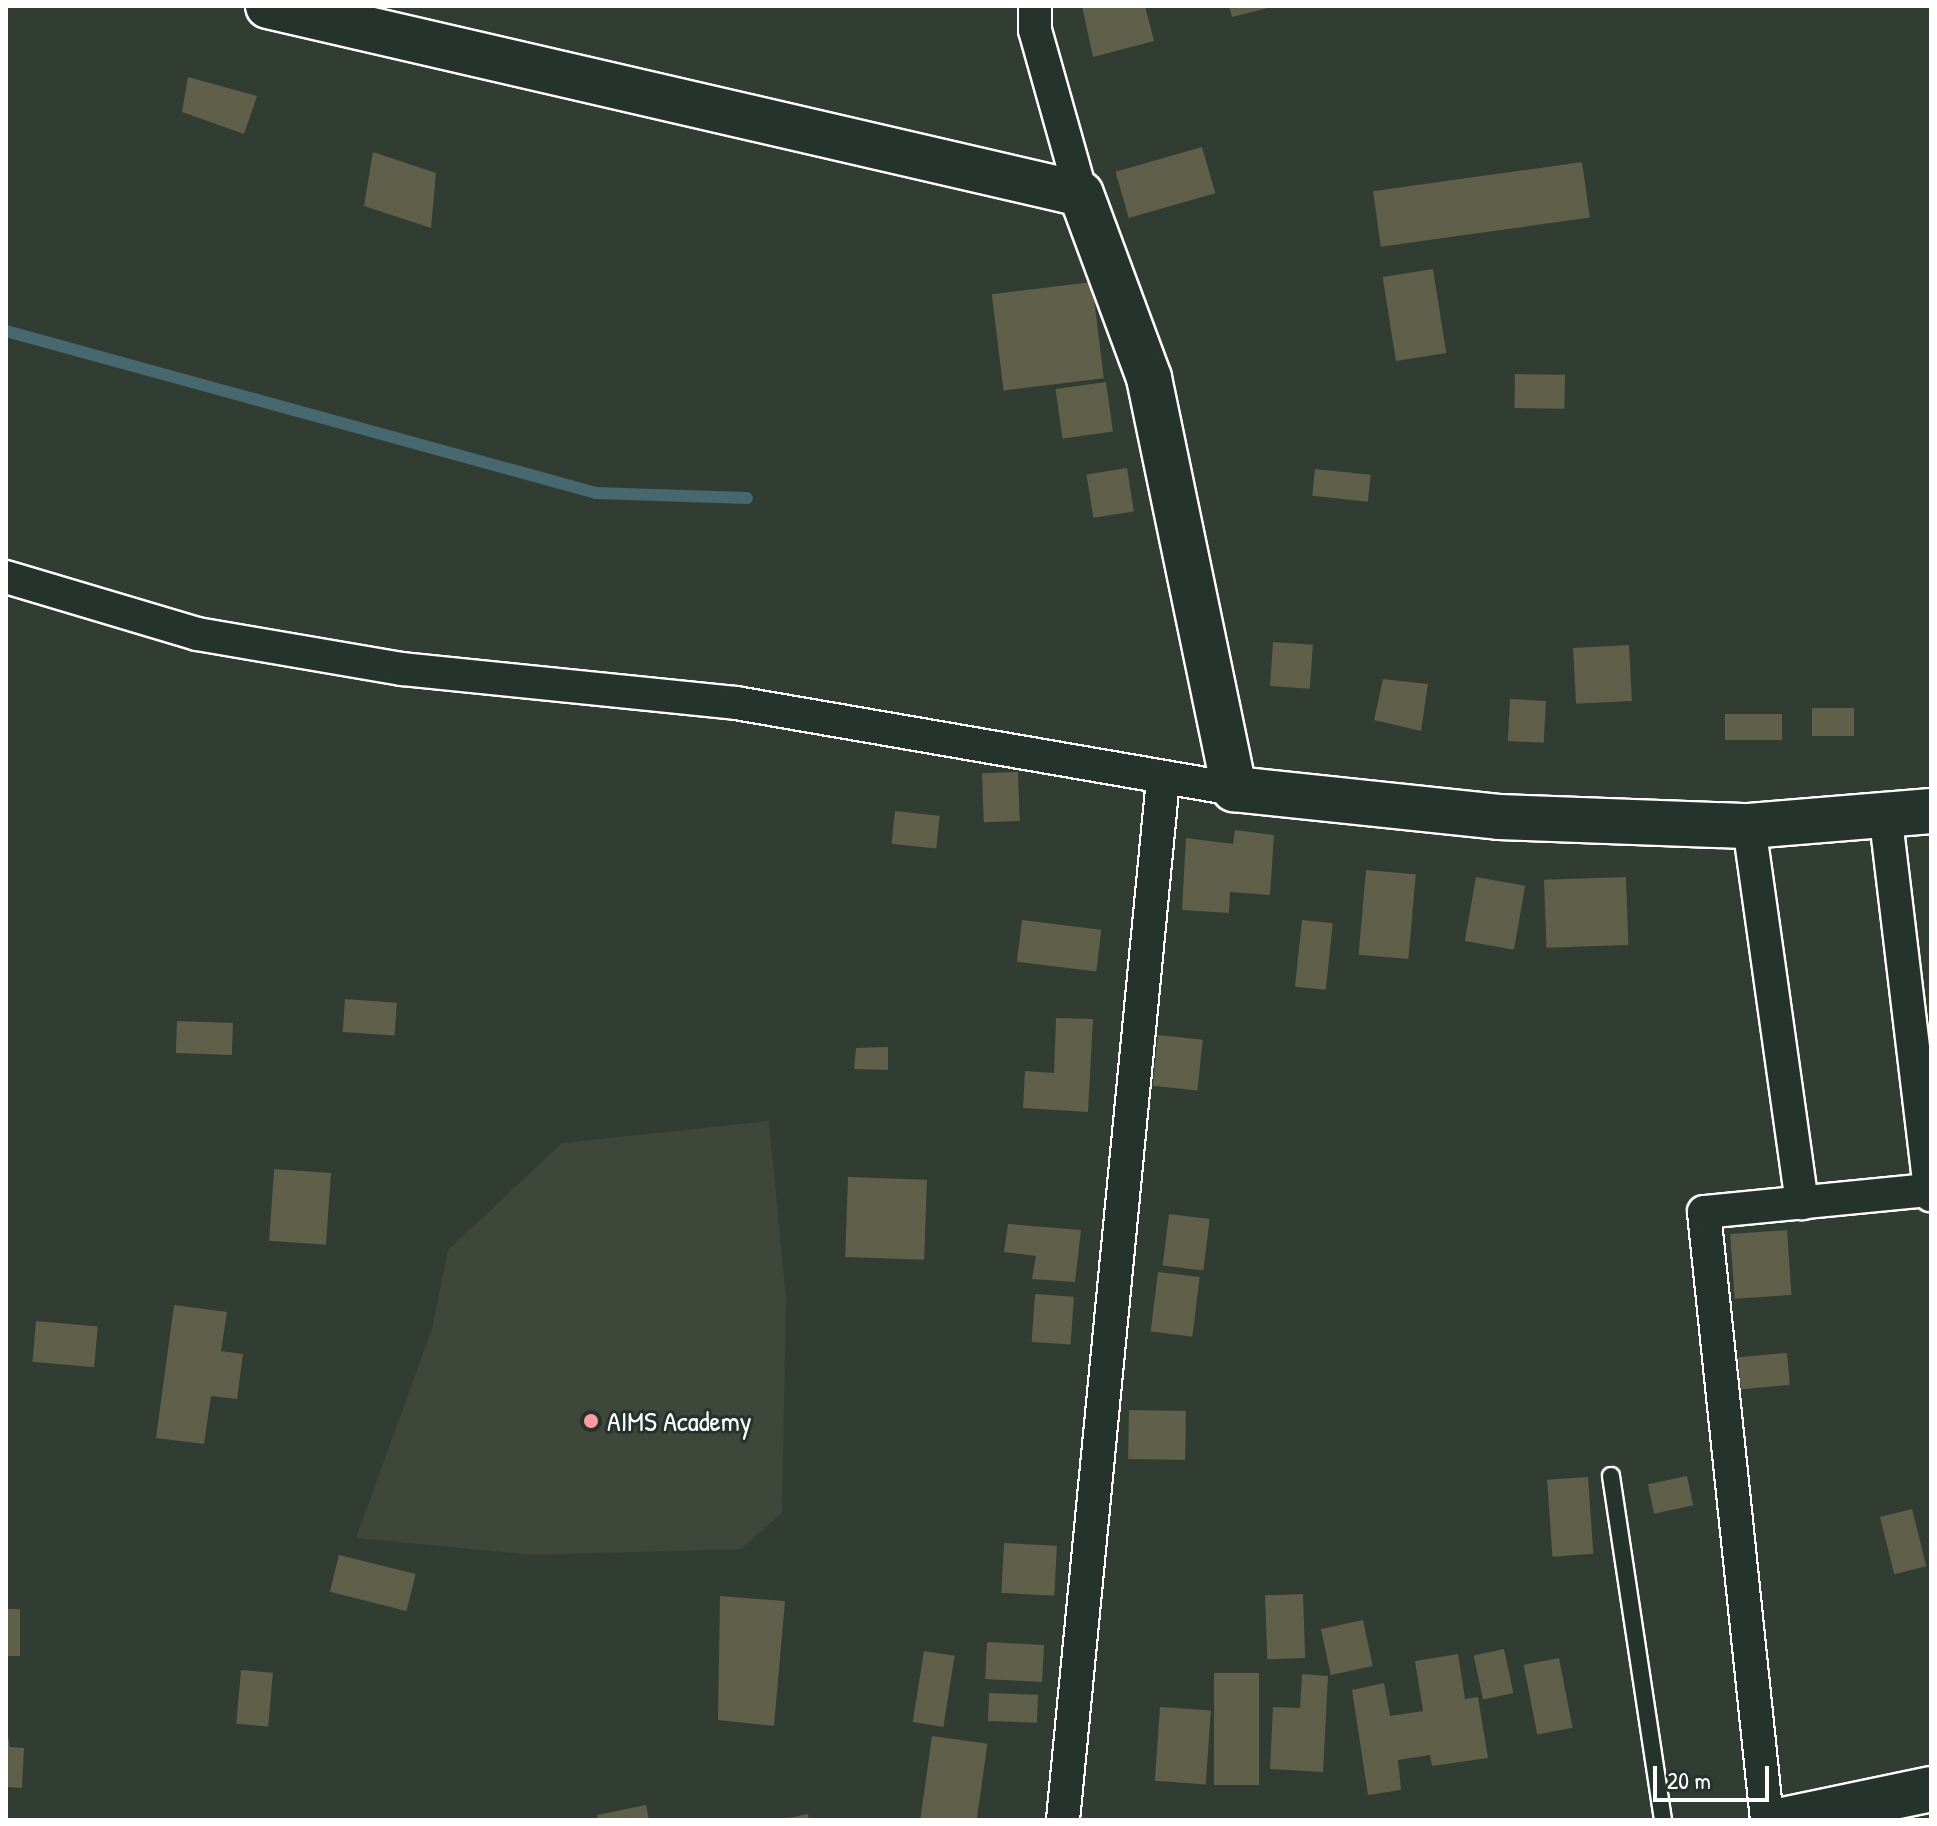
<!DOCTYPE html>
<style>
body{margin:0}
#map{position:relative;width:1937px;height:1826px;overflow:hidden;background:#313c33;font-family:"Patrick Hand",sans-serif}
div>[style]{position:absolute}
.built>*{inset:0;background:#3f463a}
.stream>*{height:12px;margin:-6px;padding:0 6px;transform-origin:6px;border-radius:6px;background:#47686e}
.building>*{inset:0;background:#5f5f4a;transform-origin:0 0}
.roads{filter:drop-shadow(2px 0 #fff) drop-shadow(-2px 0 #fff) drop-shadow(0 2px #fff) drop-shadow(0 -2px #fff)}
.lane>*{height:16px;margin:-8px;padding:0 8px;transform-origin:8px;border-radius:8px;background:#26332d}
.street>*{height:32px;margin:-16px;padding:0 16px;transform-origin:16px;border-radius:16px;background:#26332d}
.secondary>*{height:44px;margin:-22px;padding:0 22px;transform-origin:22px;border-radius:22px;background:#26332d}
.dots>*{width:22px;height:22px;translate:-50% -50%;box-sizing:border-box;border:4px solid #26332d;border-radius:50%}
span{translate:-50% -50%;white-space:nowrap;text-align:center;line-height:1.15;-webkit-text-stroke:6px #26332d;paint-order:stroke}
.poi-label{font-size:28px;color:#fff}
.left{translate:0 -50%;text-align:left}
.frame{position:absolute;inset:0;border:8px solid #fff;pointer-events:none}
.scale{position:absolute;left:1653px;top:1766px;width:116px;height:36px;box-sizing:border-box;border:4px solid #fff;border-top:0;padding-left:10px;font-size:24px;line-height:28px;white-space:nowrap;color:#fff;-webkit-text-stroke:6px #26332d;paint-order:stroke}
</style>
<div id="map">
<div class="built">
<i style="clip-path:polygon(769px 1121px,786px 1298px,782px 1513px,741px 1549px,534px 1555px,356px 1538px,432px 1329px,448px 1250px,562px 1143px)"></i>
</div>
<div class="stream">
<i style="left:6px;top:331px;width:612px;rotate:15.35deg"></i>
<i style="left:596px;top:493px;width:151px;rotate:1.9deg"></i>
</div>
<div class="building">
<i style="clip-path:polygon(1082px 6px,1145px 6px,1154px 41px,1093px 57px)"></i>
<i style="clip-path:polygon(1229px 6px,1272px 6px,1272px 7px,1232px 17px)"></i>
<i style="clip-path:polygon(188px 77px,257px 96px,244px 134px,182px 112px)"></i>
<i style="left:1202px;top:147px;width:48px;height:90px;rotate:74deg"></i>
<i style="clip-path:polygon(373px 152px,436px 173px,431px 228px,364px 206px)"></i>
<i style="left:1582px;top:162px;width:56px;height:211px;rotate:82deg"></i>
<i style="left:1433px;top:269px;width:85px;height:51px;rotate:81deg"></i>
<i style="left:1092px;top:282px;width:97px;height:101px;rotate:83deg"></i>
<i style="left:1515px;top:374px;width:50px;height:34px;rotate:1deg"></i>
<i style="left:1106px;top:382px;width:50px;height:51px;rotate:82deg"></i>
<i style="left:1127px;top:468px;width:44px;height:41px;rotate:81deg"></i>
<i style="left:1315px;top:469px;width:56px;height:27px;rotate:6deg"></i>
<i style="left:1273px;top:642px;width:40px;height:44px;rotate:4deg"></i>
<i style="left:1629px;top:645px;width:56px;height:56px;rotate:87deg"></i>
<i style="clip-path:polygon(1383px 679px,1428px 684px,1421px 731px,1374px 720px)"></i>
<i style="left:1510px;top:699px;width:36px;height:42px;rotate:3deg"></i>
<i style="left:1854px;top:708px;width:28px;height:42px;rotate:90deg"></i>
<i style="left:1782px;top:714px;width:26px;height:57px;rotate:90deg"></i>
<i style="left:1018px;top:772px;width:49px;height:36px;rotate:88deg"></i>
<i style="left:895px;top:811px;width:45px;height:33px;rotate:6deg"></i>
<i style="clip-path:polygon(1235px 830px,1274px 835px,1270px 895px,1230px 892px,1229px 913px,1182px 910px,1186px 838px,1233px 844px)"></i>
<i style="left:1366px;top:870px;width:50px;height:85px;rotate:5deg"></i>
<i style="left:1476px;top:877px;width:50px;height:65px;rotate:10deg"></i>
<i style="left:1626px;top:877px;width:68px;height:82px;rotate:88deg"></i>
<i style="left:1022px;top:920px;width:80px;height:42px;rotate:7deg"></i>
<i style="left:1302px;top:920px;width:31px;height:67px;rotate:6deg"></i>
<i style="left:345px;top:999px;width:52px;height:33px;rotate:4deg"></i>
<i style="clip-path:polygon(1056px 1018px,1093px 1019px,1088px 1112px,1023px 1108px,1025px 1071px,1054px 1073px)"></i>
<i style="left:177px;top:1021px;width:56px;height:32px;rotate:2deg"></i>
<i style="left:1158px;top:1035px;width:45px;height:51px;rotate:6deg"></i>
<i style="clip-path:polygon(888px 1047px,888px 1070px,854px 1069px,856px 1048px)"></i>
<i style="left:331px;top:1173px;width:72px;height:57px;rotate:94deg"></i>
<i style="left:848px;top:1177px;width:79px;height:80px;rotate:2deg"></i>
<i style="left:1169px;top:1214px;width:41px;height:52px;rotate:7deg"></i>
<i style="clip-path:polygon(1008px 1224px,1081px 1230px,1075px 1282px,1032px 1279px,1036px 1256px,1004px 1252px)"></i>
<i style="left:1787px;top:1230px;width:65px;height:57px;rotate:86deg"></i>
<i style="left:1158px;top:1272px;width:42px;height:60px;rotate:7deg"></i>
<i style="left:1035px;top:1294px;width:39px;height:48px;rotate:4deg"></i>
<i style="clip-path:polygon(174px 1305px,227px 1312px,221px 1351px,243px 1354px,237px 1399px,211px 1396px,204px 1444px,156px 1438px)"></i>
<i style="left:36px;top:1321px;width:62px;height:41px;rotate:5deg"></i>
<i style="left:1787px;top:1353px;width:32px;height:49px;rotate:85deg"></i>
<i style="left:1129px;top:1410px;width:57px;height:49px;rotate:1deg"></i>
<i style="left:1687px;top:1476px;width:30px;height:40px;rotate:78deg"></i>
<i style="left:1588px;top:1477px;width:77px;height:41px;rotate:86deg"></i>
<i style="left:1912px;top:1509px;width:59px;height:33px;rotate:76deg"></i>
<i style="left:1004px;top:1543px;width:53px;height:50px;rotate:3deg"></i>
<i style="left:339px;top:1555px;width:79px;height:38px;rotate:14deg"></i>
<i style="left:1303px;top:1594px;width:64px;height:38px;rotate:88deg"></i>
<i style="clip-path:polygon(720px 1596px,785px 1601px,774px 1726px,718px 1720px)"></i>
<i style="left:6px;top:1609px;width:14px;height:47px"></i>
<i style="left:1363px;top:1620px;width:47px;height:43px;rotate:78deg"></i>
<i style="left:1044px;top:1645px;width:37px;height:57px;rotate:93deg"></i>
<i style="left:1504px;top:1649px;width:45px;height:31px;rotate:78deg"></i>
<i style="left:924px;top:1651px;width:31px;height:72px;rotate:9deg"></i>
<i style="clip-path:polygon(1458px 1654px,1465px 1699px,1478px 1697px,1488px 1758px,1432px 1766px,1430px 1755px,1398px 1760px,1401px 1790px,1368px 1795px,1352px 1690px,1384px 1683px,1390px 1716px,1423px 1711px,1415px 1661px)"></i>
<i style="left:1559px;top:1658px;width:71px;height:36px;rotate:79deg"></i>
<i style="left:241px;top:1670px;width:32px;height:54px;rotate:5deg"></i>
<i style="left:1259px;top:1673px;width:112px;height:45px;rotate:90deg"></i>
<i style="clip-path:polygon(1302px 1674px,1328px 1676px,1323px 1772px,1270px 1769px,1273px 1707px,1300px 1708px)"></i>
<i style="left:989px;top:1693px;width:49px;height:28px;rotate:2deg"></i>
<i style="left:1160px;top:1707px;width:51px;height:74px;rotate:4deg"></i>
<i style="clip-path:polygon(6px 1724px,10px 1747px,24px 1748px,22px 1788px,6px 1787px)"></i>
<i style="left:932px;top:1736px;width:56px;height:84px;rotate:8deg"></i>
<i style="clip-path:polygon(646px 1805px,649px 1820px,598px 1820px,597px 1815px)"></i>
<i style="clip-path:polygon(808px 1814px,809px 1820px,784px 1820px,784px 1819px)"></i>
</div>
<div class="roads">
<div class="lane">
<i style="left:1611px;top:1476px;width:348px;rotate:81.4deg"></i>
</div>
<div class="street">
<i style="left:1035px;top:6px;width:24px;rotate:90deg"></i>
<i style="left:1035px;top:30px;width:170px;rotate:74.3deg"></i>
<i style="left:6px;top:577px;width:199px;rotate:16.6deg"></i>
<i style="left:197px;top:634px;width:208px;rotate:9.7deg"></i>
<i style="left:402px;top:669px;width:336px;rotate:5.8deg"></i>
<i style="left:736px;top:703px;width:505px;rotate:9.8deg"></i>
<i style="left:1885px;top:812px;width:386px;rotate:83.2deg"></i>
<i style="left:1749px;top:826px;width:381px;rotate:82deg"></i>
<i style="left:1063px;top:1820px;width:1045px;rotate:-84.51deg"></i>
<i style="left:1767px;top:1820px;width:611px;rotate:-95.92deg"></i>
<i style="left:1704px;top:1212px;width:227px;rotate:-5.6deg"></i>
</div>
<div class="secondary">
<i style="left:268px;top:6px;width:834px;rotate:13.02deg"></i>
<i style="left:1081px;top:194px;width:196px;rotate:69.7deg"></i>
<i style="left:1149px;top:378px;width:420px;rotate:78.3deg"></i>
<i style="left:1234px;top:789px;width:266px;rotate:6deg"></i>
<i style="left:1499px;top:817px;width:250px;rotate:2.1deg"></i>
<i style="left:1749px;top:826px;width:183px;rotate:-4.7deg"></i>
<i style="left:1783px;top:1820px;width:151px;rotate:-11.8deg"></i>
</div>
</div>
<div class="dots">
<i style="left:591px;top:1421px;background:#ff9aa2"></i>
</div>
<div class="poi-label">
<span class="left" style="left:607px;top:1421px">AIMS Academy</span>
</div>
<div class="frame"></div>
<div class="scale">20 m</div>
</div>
